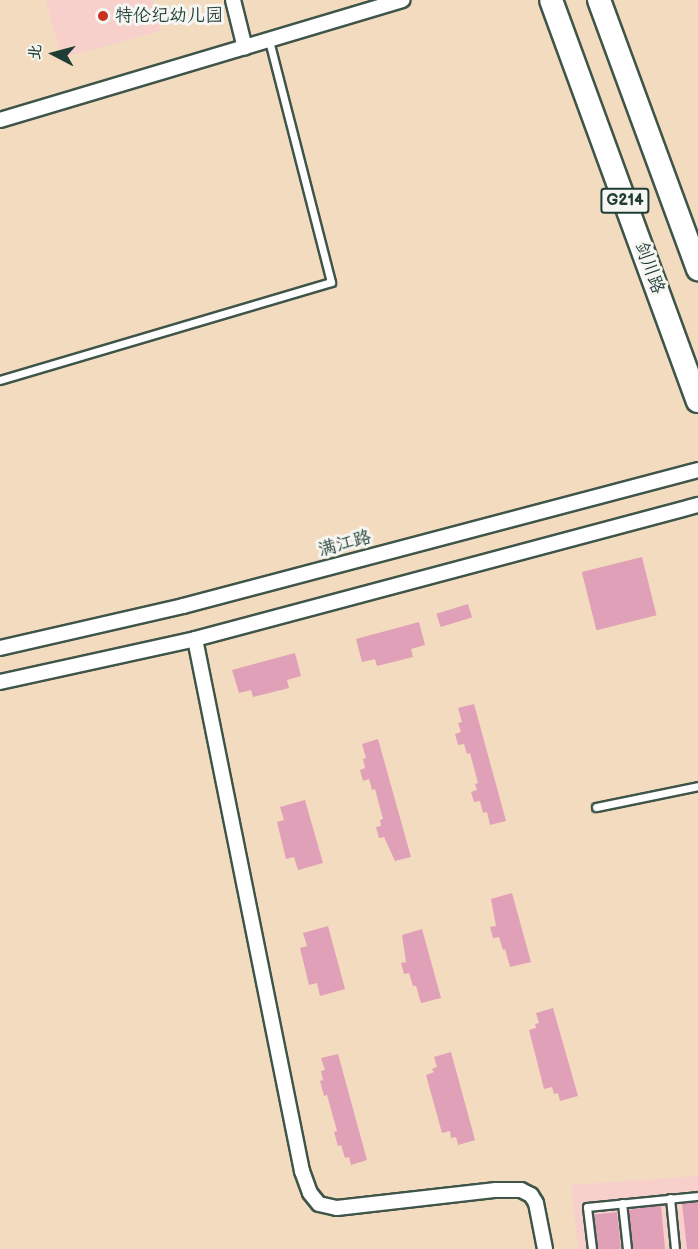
<!DOCTYPE html>
<meta charset="utf-8">
<style>
body{margin:0}
#map{position:relative;width:698px;height:1249px;overflow:hidden;background:#f3dbbf;font-family:"Balsamiq Sans","LXGW WenKai TC",sans-serif}
div>[style]{position:absolute}
.built>*{inset:0;background:#f7d0cc}
.building>*{inset:0;background:#e0a0b7;transform-origin:0 0}
.roads{filter:drop-shadow(2px 0 #3f5549) drop-shadow(-2px 0 #3f5549) drop-shadow(0 2px #3f5549) drop-shadow(0 -2px #3f5549)}
.service>*{height:7px;margin:-3.5px;padding:0 3.5px;transform-origin:3.5px;border-radius:3.5px;background:#fff}
.minor>*{height:14px;margin:-7px;padding:0 7px;transform-origin:7px;border-radius:7px;background:#fff}
.trunk>*{height:22px;margin:-11px;padding:0 11px;transform-origin:11px;border-radius:11px;background:#fff}
.dots>*{width:16px;height:16px;translate:-50% -50%;box-sizing:border-box;border:3px solid #f6f6f2;border-radius:50%}
span{translate:-50% -50%;white-space:nowrap;text-align:center;line-height:1.15;-webkit-text-stroke:6px #f6f6f2;paint-order:stroke}
.shield-label span{padding:2px 4px;background:#f6f6f2;border:2px solid;border-radius:4px;-webkit-text-stroke-width:0}
.shield-label{font-size:16px;color:#1f3d34;font-weight:700}
.poi-label{font-size:18px;color:#1f3d34}
.left{translate:0 -50%;text-align:left}
.street-label{font-size:18px;color:#1f3d34}
.north{position:absolute;left:24px;top:24px;width:60px;height:60px;-webkit-text-stroke:4px #f6f6f2;paint-order:stroke;rotate:276deg;font-size:16px;font-weight:700;line-height:24px;text-align:center;color:#1f3d34}
.north::after{content:'';display:block;margin:auto;width:21px;height:27px;background:#1f3d34;clip-path:polygon(50% 0,100% 100%,50% 72%,0 100%)}
</style>
<div id="map">
<div class="built">
<i style="clip-path:polygon(46px 0,153px 0,161px 31px,61px 58px)"></i>
<i style="clip-path:polygon(698px 1176px,698px 1249px,578px 1249px,571px 1185px)"></i>
</div>
<div class="building">
<i style="left:642px;top:557px;width:60px;height:62px;rotate:76deg"></i>
<i style="left:468px;top:604px;width:14px;height:33px;rotate:73deg"></i>
<i style="clip-path:polygon(419px 622px,425px 645px,411px 649px,413px 657px,377px 666px,375px 659px,362px 662px,356px 639px)"></i>
<i style="clip-path:polygon(295px 653px,301px 676px,287px 680px,289px 688px,253px 697px,251px 690px,239px 693px,232px 670px)"></i>
<i style="clip-path:polygon(474px 704px,506px 821px,490px 825px,487px 812px,483px 813px,480px 801px,474px 802px,471px 792px,477px 790px,475px 784px,478px 783px,470px 753px,467px 754px,464px 744px,458px 745px,455px 734px,461px 732px,458px 723px,462px 722px,458px 708px)"></i>
<i style="clip-path:polygon(378px 739px,411px 857px,395px 861px,384px 837px,379px 838px,376px 827px,381px 826px,380px 820px,383px 819px,375px 789px,372px 790px,369px 779px,363px 781px,360px 770px,365px 768px,363px 759px,366px 758px,362px 744px)"></i>
<i style="clip-path:polygon(305px 800px,323px 863px,298px 870px,294px 857px,286px 859px,277px 822px,284px 820px,280px 807px)"></i>
<i style="clip-path:polygon(512px 893px,531px 962px,510px 967px,505px 949px,503px 950px,499px 937px,493px 938px,490px 927px,496px 926px,491px 899px)"></i>
<i style="clip-path:polygon(328px 926px,345px 989px,320px 996px,317px 983px,309px 985px,300px 948px,307px 946px,303px 933px)"></i>
<i style="clip-path:polygon(422px 929px,441px 998px,421px 1003px,416px 986px,413px 986px,409px 973px,404px 974px,401px 963px,406px 962px,402px 935px)"></i>
<i style="clip-path:polygon(553px 1008px,578px 1096px,560px 1101px,558px 1093px,554px 1094px,552px 1087px,544px 1089px,529px 1030px,536px 1028px,535px 1024px,539px 1023px,536px 1013px)"></i>
<i style="clip-path:polygon(451px 1052px,475px 1140px,458px 1145px,456px 1137px,451px 1138px,450px 1131px,442px 1133px,426px 1075px,434px 1072px,432px 1069px,437px 1067px,434px 1057px)"></i>
<i style="clip-path:polygon(338px 1054px,367px 1160px,351px 1165px,349px 1157px,345px 1158px,341px 1145px,338px 1146px,334px 1132px,337px 1131px,327px 1095px,324px 1096px,320px 1081px,323px 1080px,321px 1071px,325px 1070px,321px 1058px)"></i>
<i style="clip-path:polygon(698px 1202px,698px 1249px,687px 1249px,682px 1203px)"></i>
<i style="clip-path:polygon(661px 1205px,665px 1249px,633px 1249px,628px 1210px)"></i>
<i style="left:617px;top:1212px;width:37px;height:23px;rotate:84deg"></i>
</div>
<div class="roads">
<div class="service">
<i style="left:0;top:380px;width:345px;rotate:-16.5deg"></i>
<i style="left:331px;top:282px;width:250px;rotate:-104.4deg"></i>
<i style="left:596px;top:807px;width:104px;rotate:-11.6deg"></i>
<i style="left:670px;top:1198px;width:51px;rotate:84.4deg"></i>
<i style="left:622px;top:1203px;width:46px;rotate:83.8deg"></i>
<i style="left:592px;top:1249px;width:42px;rotate:-96.8deg"></i>
<i style="left:587px;top:1207px;width:112px;rotate:-5.7deg"></i>
</div>
<div class="minor">
<i style="left:233px;top:0;width:49px;rotate:76deg"></i>
<i style="left:0;top:120px;width:420px;rotate:-16.6deg"></i>
<i style="left:195px;top:639px;width:543px;rotate:78.63deg"></i>
<i style="left:302px;top:1171px;width:23px;rotate:70deg"></i>
<i style="left:310px;top:1193px;width:14px;rotate:51deg"></i>
<i style="left:319px;top:1204px;width:18px;rotate:13deg"></i>
<i style="left:337px;top:1208px;width:160px;rotate:-6.5deg"></i>
<i style="left:496px;top:1190px;width:25px"></i>
<i style="left:521px;top:1190px;width:11px;rotate:27deg"></i>
<i style="left:531px;top:1195px;width:9px;rotate:58deg"></i>
<i style="left:536px;top:1203px;width:47px;rotate:78.9deg"></i>
<i style="left:0;top:648px;width:188px;rotate:-12.9deg"></i>
<i style="left:183px;top:606px;width:533px;rotate:-14.79deg"></i>
<i style="left:0;top:682px;width:200px;rotate:-12.4deg"></i>
<i style="left:195px;top:639px;width:521px;rotate:-14.92deg"></i>
</div>
<div class="trunk">
<i style="left:551px;top:0;width:427px;rotate:69.9deg"></i>
<i style="left:599px;top:0;width:287px;rotate:69.8deg"></i>
</div>
</div>
<div class="dots">
<i style="left:103px;top:16px;background:#c8321e"></i>
</div>
<div class="shield-label">
<span style="left:625px;top:201px">G214</span>
</div>
<div class="poi-label">
<span class="left" style="left:115px;top:16px">特伦纪幼儿园</span>
</div>
<div class="street-label">
<span style="left:649px;top:268px;rotate:70deg">剑川路</span>
<span style="left:345px;top:544px;rotate:-15deg">满江路</span>
</div>
<div class="north">北</div>
</div>
